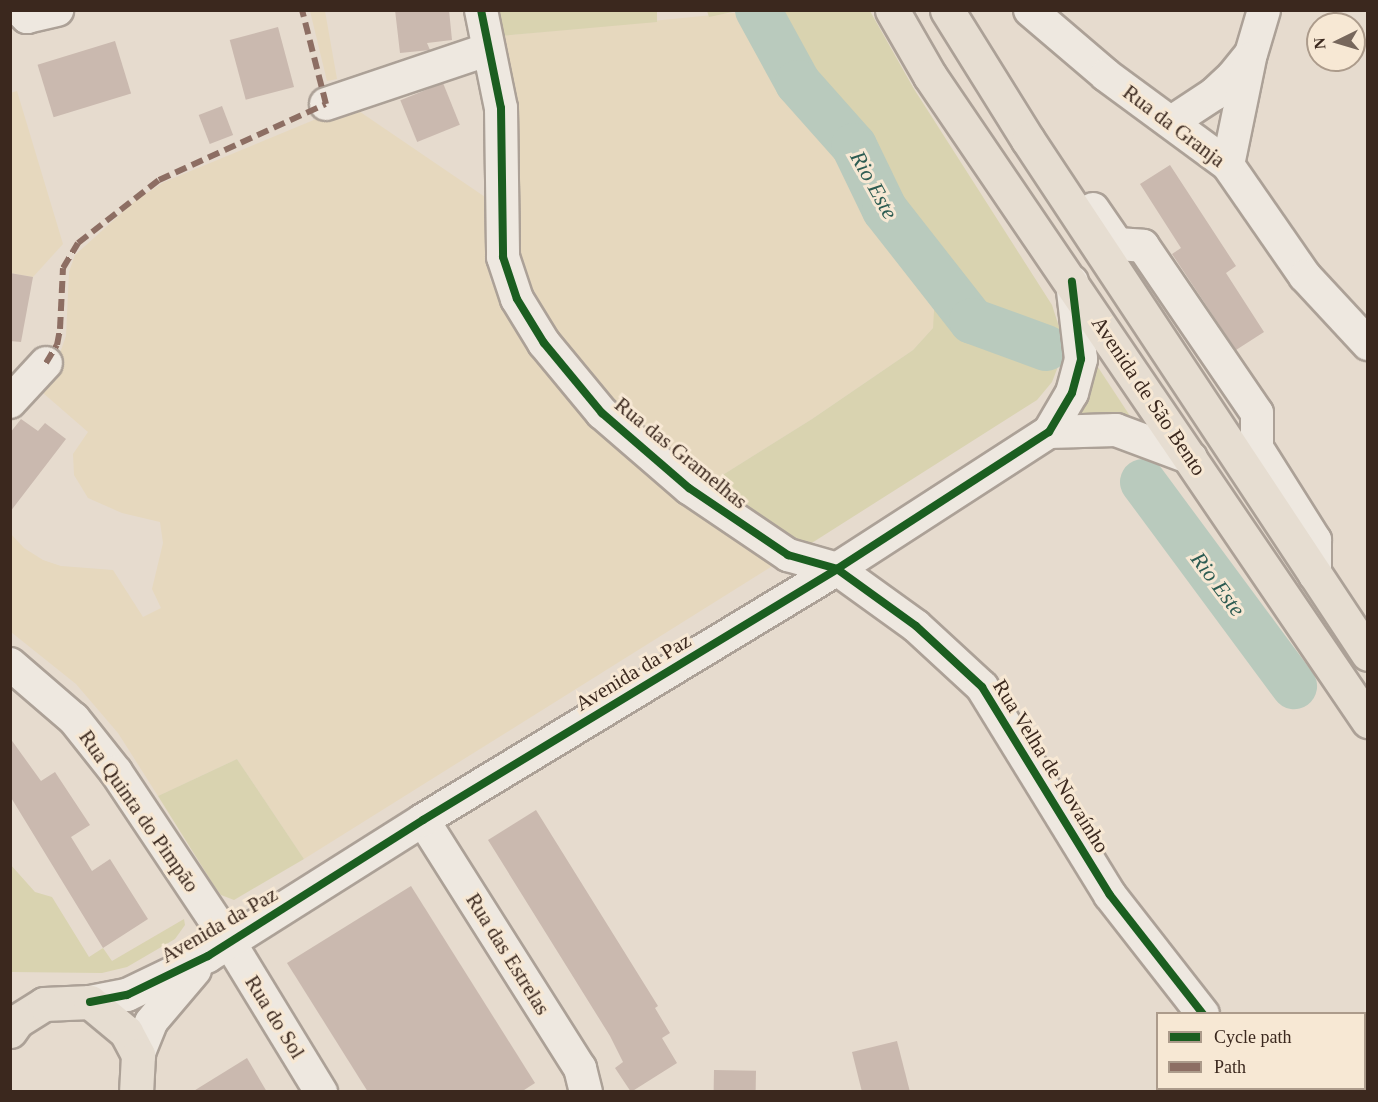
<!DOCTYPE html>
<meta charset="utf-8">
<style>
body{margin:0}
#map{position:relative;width:1378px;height:1102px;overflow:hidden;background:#e6dbce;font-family:"Times New Roman",serif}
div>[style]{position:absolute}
.farmland>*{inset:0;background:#e6d8be}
.green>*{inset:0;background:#d9d3b0}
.river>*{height:46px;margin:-23px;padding:0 23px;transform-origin:23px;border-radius:23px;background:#b9cabd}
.building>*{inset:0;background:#cab9af;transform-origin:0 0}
.roads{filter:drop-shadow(2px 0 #aca197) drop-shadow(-2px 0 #aca197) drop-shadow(0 2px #aca197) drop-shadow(0 -2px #aca197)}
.minor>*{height:32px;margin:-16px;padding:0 16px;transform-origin:16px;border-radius:16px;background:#eee8e0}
.major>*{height:33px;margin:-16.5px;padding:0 16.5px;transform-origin:16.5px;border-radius:16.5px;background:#e6ddd1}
.quiet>*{height:6px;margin-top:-3px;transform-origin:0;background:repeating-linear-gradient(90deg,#8d6e63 0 12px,transparent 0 18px)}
.cycleway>*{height:8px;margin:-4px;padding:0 4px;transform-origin:4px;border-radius:4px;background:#1b5e20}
span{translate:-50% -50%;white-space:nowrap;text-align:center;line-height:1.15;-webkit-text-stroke:6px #f7e8d4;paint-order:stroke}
.street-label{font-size:21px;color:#3b281e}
.water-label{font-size:22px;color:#2d5c52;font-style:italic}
.frame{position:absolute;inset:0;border:12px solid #3b281e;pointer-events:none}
.legend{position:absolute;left:1156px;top:1012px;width:210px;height:78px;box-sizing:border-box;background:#f7e8d4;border:2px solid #ac9b8b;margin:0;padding:8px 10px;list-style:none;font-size:18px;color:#3b281e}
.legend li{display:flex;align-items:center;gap:12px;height:30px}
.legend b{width:30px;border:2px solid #ac9b8b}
.north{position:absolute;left:1306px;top:12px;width:60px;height:60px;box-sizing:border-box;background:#f7e8d4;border:2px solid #ac9b8b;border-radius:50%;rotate:265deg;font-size:16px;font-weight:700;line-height:24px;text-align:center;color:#3b281e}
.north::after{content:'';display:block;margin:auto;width:21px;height:27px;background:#77675c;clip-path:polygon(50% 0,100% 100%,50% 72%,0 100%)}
</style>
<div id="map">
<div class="farmland">
<i style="clip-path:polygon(310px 11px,325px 11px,337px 79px,327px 81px)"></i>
<i style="clip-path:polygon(743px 12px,847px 159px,889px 232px,925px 278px,935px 294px,936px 314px,933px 328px,913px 350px,812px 419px,721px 476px,705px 481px,615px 413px,521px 287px,501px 36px)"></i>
<i style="clip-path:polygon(17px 91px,63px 244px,33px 277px,11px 273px,10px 93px)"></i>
<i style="clip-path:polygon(350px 105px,488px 199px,490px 280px,511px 311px,774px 565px,304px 859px,237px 759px,158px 796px,118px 733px,76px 684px,11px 632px,10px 533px,24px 548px,43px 560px,61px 566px,113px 570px,143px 617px,161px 608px,152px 589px,163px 543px,160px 522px,122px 513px,88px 498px,74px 475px,73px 454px,88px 432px,35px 386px,58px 358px,66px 336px,69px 272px,75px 255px,135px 201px,164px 182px)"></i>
</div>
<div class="green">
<i style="clip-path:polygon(742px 10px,709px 17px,707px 11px,707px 10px)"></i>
<i style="clip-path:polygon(497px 11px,657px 11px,657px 22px,501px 36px)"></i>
<i style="clip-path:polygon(766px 11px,870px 11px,914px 89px,1052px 305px,1061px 333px,1061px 359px,1052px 382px,1037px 400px,807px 546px,781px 540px,705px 481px,721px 476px,812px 419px,913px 350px,933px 328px,935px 294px,925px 278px,937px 269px,895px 214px,862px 145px,793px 66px)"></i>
<i style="clip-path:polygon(1088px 352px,1134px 422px,1062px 421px)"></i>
<i style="clip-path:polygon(237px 759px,304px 859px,234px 900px,221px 895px,213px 884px,158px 796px)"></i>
<i style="clip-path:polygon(10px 864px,35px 892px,52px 897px,89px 957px,103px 948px,112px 961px,184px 919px,185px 925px,175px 939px,127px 967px,102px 973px,11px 972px)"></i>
</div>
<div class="river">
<i style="left:758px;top:10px;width:83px;rotate:61.3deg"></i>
<i style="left:798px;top:83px;width:84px;rotate:48.4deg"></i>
<i style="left:854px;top:146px;width:71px;rotate:64.2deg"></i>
<i style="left:885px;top:210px;width:141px;rotate:51.9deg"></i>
<i style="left:972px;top:321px;width:79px;rotate:20deg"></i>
<i style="left:1143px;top:482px;width:254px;rotate:53.5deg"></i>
</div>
<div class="building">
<i style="clip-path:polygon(395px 10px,449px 10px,452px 40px,427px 43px,430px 50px,400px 53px)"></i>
<i style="left:278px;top:27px;width:62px;height:50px;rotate:75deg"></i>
<i style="left:115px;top:41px;width:55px;height:81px;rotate:73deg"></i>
<i style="left:443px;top:83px;width:45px;height:46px;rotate:68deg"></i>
<i style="left:222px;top:106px;width:31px;height:25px;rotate:69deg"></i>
<i style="clip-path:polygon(1170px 165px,1236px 266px,1226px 273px,1264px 332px,1236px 350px,1172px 254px,1181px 248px,1140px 184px)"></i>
<i style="clip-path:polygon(10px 273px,33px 277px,21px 342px,10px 341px)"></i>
<i style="clip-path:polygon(21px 419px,38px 431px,45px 423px,66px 439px,10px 512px,10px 433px)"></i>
<i style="clip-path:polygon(10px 738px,41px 781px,55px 772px,90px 825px,71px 837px,92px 871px,110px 859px,148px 919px,103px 948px,10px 796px)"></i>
<i style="clip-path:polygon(536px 810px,658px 1006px,655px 1008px,670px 1033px,662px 1038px,677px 1063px,631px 1092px,615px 1068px,623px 1062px,610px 1036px,488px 840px)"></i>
<i style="clip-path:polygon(411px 886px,535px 1083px,521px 1092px,368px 1092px,287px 963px)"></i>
<i style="clip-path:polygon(897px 1041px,910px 1092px,862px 1092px,852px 1052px)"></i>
<i style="clip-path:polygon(247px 1058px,267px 1092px,192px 1092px)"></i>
<i style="left:714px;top:1070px;width:42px;height:22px;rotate:1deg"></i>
</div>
<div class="roads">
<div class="minor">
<i style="left:20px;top:10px;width:10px;rotate:45deg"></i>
<i style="left:27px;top:17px;width:31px;rotate:-13deg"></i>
<i style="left:481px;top:10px;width:100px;rotate:78.5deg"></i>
<i style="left:501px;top:108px;width:149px;rotate:89.2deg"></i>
<i style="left:503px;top:257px;width:44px;rotate:71.6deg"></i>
<i style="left:517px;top:299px;width:52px;rotate:58.5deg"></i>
<i style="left:544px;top:343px;width:91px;rotate:50.4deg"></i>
<i style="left:602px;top:413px;width:115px;rotate:40.8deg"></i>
<i style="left:689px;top:488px;width:120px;rotate:34.1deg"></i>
<i style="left:788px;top:555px;width:51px;rotate:15.9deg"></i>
<i style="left:837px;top:569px;width:97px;rotate:35.8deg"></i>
<i style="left:916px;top:626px;width:90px;rotate:42.7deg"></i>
<i style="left:982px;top:687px;width:244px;rotate:58.4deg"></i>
<i style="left:1110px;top:895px;width:151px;rotate:52deg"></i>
<i style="left:1030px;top:10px;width:100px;rotate:40.5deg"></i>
<i style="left:1106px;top:75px;width:152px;rotate:36.4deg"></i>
<i style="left:1228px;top:165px;width:135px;rotate:55.3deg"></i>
<i style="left:1305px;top:276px;width:93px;rotate:47.2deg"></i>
<i style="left:326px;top:104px;width:169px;rotate:-18.6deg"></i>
<i style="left:1173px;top:121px;width:49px;rotate:-33.4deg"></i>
<i style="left:1214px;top:94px;width:26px;rotate:-43deg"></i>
<i style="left:1233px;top:76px;width:28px;rotate:-51deg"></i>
<i style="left:1251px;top:54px;width:46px;rotate:-73.5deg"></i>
<i style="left:1228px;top:165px;width:109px;rotate:-78.4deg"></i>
<i style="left:1093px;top:209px;width:42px;rotate:55.6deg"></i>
<i style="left:1117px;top:244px;width:26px;rotate:4deg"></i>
<i style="left:1143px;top:246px;width:202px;rotate:55.7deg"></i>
<i style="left:1257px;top:413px;width:35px;rotate:90deg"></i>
<i style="left:1257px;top:448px;width:109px;rotate:57.8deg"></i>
<i style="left:1315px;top:540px;width:35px;rotate:90deg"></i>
<i style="left:10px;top:402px;width:53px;rotate:-47.3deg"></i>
<i style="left:1049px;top:432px;width:67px;rotate:-1.7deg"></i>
<i style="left:1116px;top:430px;width:80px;rotate:20.5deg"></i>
<i style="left:10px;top:664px;width:84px;rotate:40.7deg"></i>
<i style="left:74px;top:719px;width:68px;rotate:51.6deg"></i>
<i style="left:116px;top:772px;width:206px;rotate:56.3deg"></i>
<i style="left:230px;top:943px;width:175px;rotate:58.6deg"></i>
<i style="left:423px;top:820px;width:294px;rotate:57.7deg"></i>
<i style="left:580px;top:1068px;width:25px;rotate:76deg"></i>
<i style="left:90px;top:1002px;width:38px;rotate:-11deg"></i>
<i style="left:127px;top:995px;width:90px;rotate:-25.7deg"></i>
<i style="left:208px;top:956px;width:254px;rotate:-32.3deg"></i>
<i style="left:423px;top:820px;width:484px;rotate:-31.2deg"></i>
<i style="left:837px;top:569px;width:252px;rotate:-32.9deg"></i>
<i style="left:1049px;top:432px;width:45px;rotate:-59.5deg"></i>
<i style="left:1072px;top:393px;width:35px;rotate:-75deg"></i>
<i style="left:1081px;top:359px;width:78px;rotate:-96.7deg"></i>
<i style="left:138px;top:1055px;width:35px;rotate:-68deg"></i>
<i style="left:151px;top:1022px;width:68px;rotate:-49.8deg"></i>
<i style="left:1262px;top:1088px;width:4px;rotate:63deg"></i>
</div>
<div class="major">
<i style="left:892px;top:10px;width:76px;rotate:60.1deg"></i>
<i style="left:930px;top:76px;width:780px;rotate:55.82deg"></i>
<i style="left:947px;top:10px;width:153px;rotate:58.1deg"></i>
<i style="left:1028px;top:140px;width:616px;rotate:56.52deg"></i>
<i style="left:10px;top:1031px;width:12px;rotate:-55deg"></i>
<i style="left:17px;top:1021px;width:32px;rotate:-32deg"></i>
<i style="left:44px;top:1004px;width:46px;rotate:-2.5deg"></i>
<i style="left:90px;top:1002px;width:47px;rotate:39.8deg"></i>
<i style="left:126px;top:1032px;width:26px;rotate:62deg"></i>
<i style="left:138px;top:1055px;width:37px;rotate:93deg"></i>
</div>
</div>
<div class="quiet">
<i style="left:46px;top:363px;width:21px;rotate:-59deg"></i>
<i style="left:57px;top:345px;width:16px;rotate:-79deg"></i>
<i style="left:60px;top:329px;width:61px;rotate:-87.2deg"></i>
<i style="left:63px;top:268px;width:29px;rotate:-59deg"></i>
<i style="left:78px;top:243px;width:103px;rotate:-37.9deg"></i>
<i style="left:159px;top:180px;width:183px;rotate:-24.5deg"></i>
<i style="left:326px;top:104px;width:97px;rotate:-104.3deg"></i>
</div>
<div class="cycleway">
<i style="left:481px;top:10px;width:100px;rotate:78.5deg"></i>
<i style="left:501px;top:108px;width:149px;rotate:89.2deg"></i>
<i style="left:503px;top:257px;width:44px;rotate:71.6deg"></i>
<i style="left:517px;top:299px;width:52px;rotate:58.5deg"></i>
<i style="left:544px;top:343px;width:91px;rotate:50.4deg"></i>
<i style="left:602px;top:413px;width:115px;rotate:40.8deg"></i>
<i style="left:689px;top:488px;width:120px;rotate:34.1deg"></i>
<i style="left:788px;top:555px;width:51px;rotate:15.9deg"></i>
<i style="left:837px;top:569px;width:97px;rotate:35.8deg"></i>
<i style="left:916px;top:626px;width:90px;rotate:42.7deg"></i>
<i style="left:982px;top:687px;width:244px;rotate:58.4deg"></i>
<i style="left:1110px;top:895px;width:151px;rotate:52deg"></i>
<i style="left:90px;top:1002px;width:38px;rotate:-11deg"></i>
<i style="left:127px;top:995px;width:90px;rotate:-25.7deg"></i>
<i style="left:208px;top:956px;width:254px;rotate:-32.3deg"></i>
<i style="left:423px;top:820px;width:484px;rotate:-31.2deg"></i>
<i style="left:837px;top:569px;width:252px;rotate:-32.9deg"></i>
<i style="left:1049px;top:432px;width:45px;rotate:-59.5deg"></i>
<i style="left:1072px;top:393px;width:35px;rotate:-75deg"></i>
<i style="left:1081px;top:359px;width:78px;rotate:-96.7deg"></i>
</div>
<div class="street-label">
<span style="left:1174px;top:126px;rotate:37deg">Rua da Granja</span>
<span style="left:1149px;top:396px;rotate:56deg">Avenida de São Bento</span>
<span style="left:681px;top:453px;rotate:39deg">Rua das Gramelhas</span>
<span style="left:633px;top:672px;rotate:-31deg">Avenida da Paz</span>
<span style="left:1051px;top:766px;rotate:58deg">Rua Velha de Novaínho</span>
<span style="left:139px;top:811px;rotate:55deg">Rua Quinta do Pimpão</span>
<span style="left:219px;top:925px;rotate:-30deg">Avenida da Paz</span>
<span style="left:508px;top:954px;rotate:58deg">Rua das Estrelas</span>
<span style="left:275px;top:1017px;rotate:58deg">Rua do Sol</span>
</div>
<div class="water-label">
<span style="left:874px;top:185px;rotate:61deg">Rio Este</span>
<span style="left:1218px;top:584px;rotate:53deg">Rio Este</span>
</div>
<div class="frame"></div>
<ul class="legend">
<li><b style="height:8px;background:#1b5e20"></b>Cycle path</li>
<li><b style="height:8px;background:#8d6e63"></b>Path</li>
</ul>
<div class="north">N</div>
</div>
